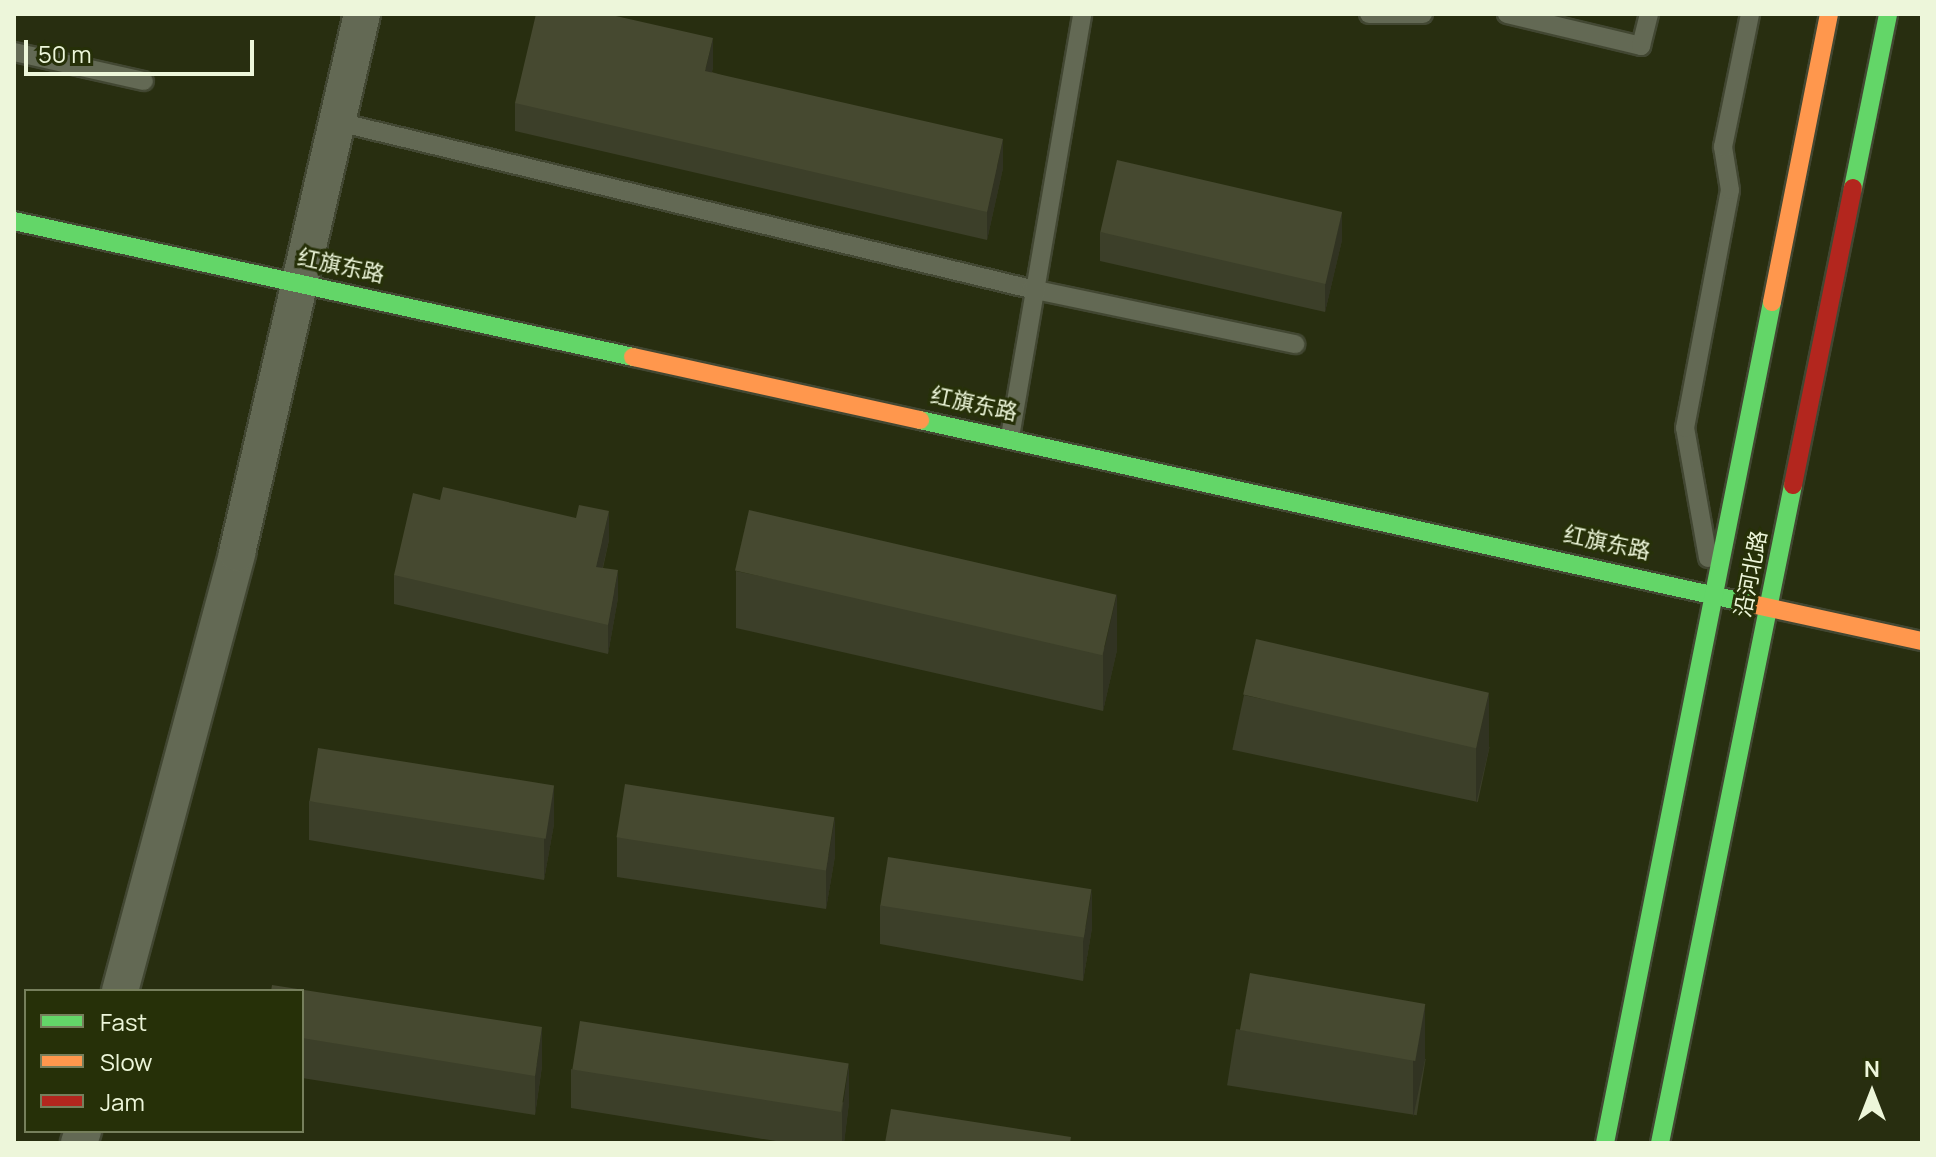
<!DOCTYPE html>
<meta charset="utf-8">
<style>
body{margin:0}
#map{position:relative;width:1936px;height:1157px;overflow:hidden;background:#282e10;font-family:Manrope,"Noto Sans SC",sans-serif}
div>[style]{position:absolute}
.roads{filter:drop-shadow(2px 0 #424732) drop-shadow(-2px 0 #424732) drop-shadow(0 2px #424732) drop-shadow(0 -2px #424732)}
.lane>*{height:18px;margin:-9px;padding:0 9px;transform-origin:9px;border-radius:9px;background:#636954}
.street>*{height:36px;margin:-18px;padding:0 18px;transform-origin:18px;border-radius:18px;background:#636954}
.fast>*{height:18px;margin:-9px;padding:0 9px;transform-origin:9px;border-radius:9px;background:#63d668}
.slow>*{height:18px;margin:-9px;padding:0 9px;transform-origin:9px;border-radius:9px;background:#ff974d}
.jam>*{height:18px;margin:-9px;padding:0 9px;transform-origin:9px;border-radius:9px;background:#b3261e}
.wall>*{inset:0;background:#3c3f29;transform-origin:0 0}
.shaded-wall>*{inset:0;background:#313322}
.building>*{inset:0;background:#464930;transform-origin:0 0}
span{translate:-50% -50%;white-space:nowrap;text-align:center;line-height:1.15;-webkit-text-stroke:6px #263008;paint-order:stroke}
.street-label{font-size:22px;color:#edf6da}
.frame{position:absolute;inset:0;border:16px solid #edf6da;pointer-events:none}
.legend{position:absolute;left:24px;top:989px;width:280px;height:144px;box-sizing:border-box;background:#263008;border:2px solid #767f5c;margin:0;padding:10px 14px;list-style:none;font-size:24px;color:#edf6da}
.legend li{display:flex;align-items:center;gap:16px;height:40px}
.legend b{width:40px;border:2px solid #767f5c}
.north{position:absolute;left:1832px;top:1053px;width:80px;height:80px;-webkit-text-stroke:6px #263008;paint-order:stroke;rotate:0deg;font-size:22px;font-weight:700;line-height:32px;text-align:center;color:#edf6da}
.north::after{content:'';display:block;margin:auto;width:28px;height:36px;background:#edf6da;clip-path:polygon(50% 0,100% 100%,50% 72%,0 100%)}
.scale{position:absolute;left:24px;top:40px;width:230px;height:36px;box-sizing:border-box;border:4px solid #edf6da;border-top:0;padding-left:10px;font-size:24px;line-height:28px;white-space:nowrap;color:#edf6da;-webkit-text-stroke:6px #263008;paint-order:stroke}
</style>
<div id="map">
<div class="roads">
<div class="lane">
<i style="left:1369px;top:14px;width:54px"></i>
<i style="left:1507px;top:14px;width:138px;rotate:13.4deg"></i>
<i style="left:1641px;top:46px;width:33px;rotate:-76deg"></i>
<i style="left:14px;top:52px;width:133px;rotate:12.6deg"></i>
<i style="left:334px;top:121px;width:717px;rotate:13.55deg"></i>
<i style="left:1031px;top:289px;width:270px;rotate:11.8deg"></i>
<i style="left:1010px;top:437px;width:429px;rotate:-80.3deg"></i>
<i style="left:1708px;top:558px;width:132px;rotate:-100deg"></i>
<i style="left:1685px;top:428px;width:242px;rotate:-79.3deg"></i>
<i style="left:1730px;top:190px;width:44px;rotate:-99.2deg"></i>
<i style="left:1723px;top:147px;width:136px;rotate:-78.5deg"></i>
</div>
<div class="street">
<i style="left:120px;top:991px;width:453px;rotate:-75deg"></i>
<i style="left:237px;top:553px;width:553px;rotate:-76.94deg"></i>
<i style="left:79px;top:1143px;width:13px;rotate:-72deg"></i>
</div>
<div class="fast">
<i style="left:1853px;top:188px;width:177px;rotate:-78.6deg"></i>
<i style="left:14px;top:221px;width:634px;rotate:12.39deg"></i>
<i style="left:920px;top:420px;width:852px;rotate:12.47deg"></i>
<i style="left:1605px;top:1143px;width:857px;rotate:-78.77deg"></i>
<i style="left:1660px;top:1143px;width:671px;rotate:-78.57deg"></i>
</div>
<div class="slow">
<i style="left:1772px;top:302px;width:294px;rotate:-78.8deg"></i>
<i style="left:633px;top:357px;width:294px;rotate:12.4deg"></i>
<i style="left:1752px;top:604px;width:174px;rotate:12.3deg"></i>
</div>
<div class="jam">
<i style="left:1793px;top:485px;width:303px;rotate:-78.6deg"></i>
</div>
</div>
<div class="wall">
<i style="clip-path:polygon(713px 67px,712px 72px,1003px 168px,987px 240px,515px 131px,515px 103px)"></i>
<i style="clip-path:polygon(1100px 232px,1342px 240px,1325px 312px,1100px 261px)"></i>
<i style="clip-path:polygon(609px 540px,603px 568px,618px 598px,608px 654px,394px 604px,394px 575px)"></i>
<i style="clip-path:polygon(736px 571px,1117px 650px,1103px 711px,736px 628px)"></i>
<i style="left:1244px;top:695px;width:251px;height:56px;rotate:12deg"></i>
<i style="clip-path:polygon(309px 801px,554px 824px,544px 880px,309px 840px)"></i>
<i style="clip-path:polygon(617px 837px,835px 856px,826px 909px,617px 877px)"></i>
<i style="clip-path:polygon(880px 905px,1092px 928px,1083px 981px,880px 944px)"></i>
<i style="clip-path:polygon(302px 991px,542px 1066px,535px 1115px,302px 1078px)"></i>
<i style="left:1236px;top:1029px;width:192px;height:57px;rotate:9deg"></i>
<i style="clip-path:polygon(571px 1069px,849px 1103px,844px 1143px,788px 1143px,571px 1108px)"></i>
</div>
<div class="shaded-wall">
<i style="clip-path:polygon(713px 38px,713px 67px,705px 99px,705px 71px)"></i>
<i style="clip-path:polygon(1003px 139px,1003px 168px,987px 240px,987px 212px)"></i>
<i style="clip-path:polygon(1342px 211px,1342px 240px,1325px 312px,1325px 283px)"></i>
<i style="clip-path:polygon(609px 511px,609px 540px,596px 595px,596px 567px)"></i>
<i style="clip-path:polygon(618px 570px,618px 598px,608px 654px,608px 625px)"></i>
<i style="clip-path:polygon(1117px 593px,1117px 650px,1103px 711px,1103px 654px)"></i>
<i style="clip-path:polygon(1489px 692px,1489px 749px,1476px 804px,1476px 748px)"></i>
<i style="clip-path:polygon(554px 785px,554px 824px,544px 880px,544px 840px)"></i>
<i style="clip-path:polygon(835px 816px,835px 856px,826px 909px,826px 870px)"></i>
<i style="clip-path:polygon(1092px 889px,1092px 928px,1083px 981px,1083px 942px)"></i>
<i style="clip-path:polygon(1425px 1003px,1425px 1060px,1413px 1118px,1413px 1061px)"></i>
<i style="clip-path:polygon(542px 1027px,542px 1066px,535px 1115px,535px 1076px)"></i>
<i style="clip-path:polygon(849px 1063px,849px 1103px,844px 1143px,842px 1143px,842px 1112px)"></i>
</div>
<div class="building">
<i style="clip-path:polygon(536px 14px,607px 14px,713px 38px,705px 71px,1003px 139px,987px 212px,515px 103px)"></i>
<i style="left:1117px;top:160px;width:231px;height:74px;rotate:13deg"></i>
<i style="clip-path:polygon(443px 487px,576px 518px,579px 505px,609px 511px,596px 567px,618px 570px,608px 625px,394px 575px,413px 493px,440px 500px)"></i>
<i style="left:749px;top:510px;width:377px;height:62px;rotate:13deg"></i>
<i style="left:1256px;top:639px;width:239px;height:57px;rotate:13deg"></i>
<i style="left:318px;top:748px;width:239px;height:54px;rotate:9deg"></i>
<i style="left:625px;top:784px;width:212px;height:54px;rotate:9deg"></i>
<i style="left:888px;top:857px;width:206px;height:49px;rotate:9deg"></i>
<i style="left:1250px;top:973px;width:178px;height:58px;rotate:10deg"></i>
<i style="clip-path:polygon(272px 985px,542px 1027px,535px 1076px,302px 1038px,302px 991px,271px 991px)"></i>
<i style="left:580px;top:1021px;width:272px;height:49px;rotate:9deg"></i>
<i style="clip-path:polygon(891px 1109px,1071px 1137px,1070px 1143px,885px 1143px)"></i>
</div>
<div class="street-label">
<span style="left:341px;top:266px;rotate:12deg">红旗东路</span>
<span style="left:974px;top:404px;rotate:12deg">红旗东路</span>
<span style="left:1607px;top:543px;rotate:12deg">红旗东路</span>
<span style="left:1751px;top:574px;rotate:-79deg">沿河北路</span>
</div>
<div class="frame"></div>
<ul class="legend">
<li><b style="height:10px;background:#63d668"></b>Fast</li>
<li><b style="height:10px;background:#ff974d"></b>Slow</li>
<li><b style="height:10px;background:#b3261e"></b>Jam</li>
</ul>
<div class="north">N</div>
<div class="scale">50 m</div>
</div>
